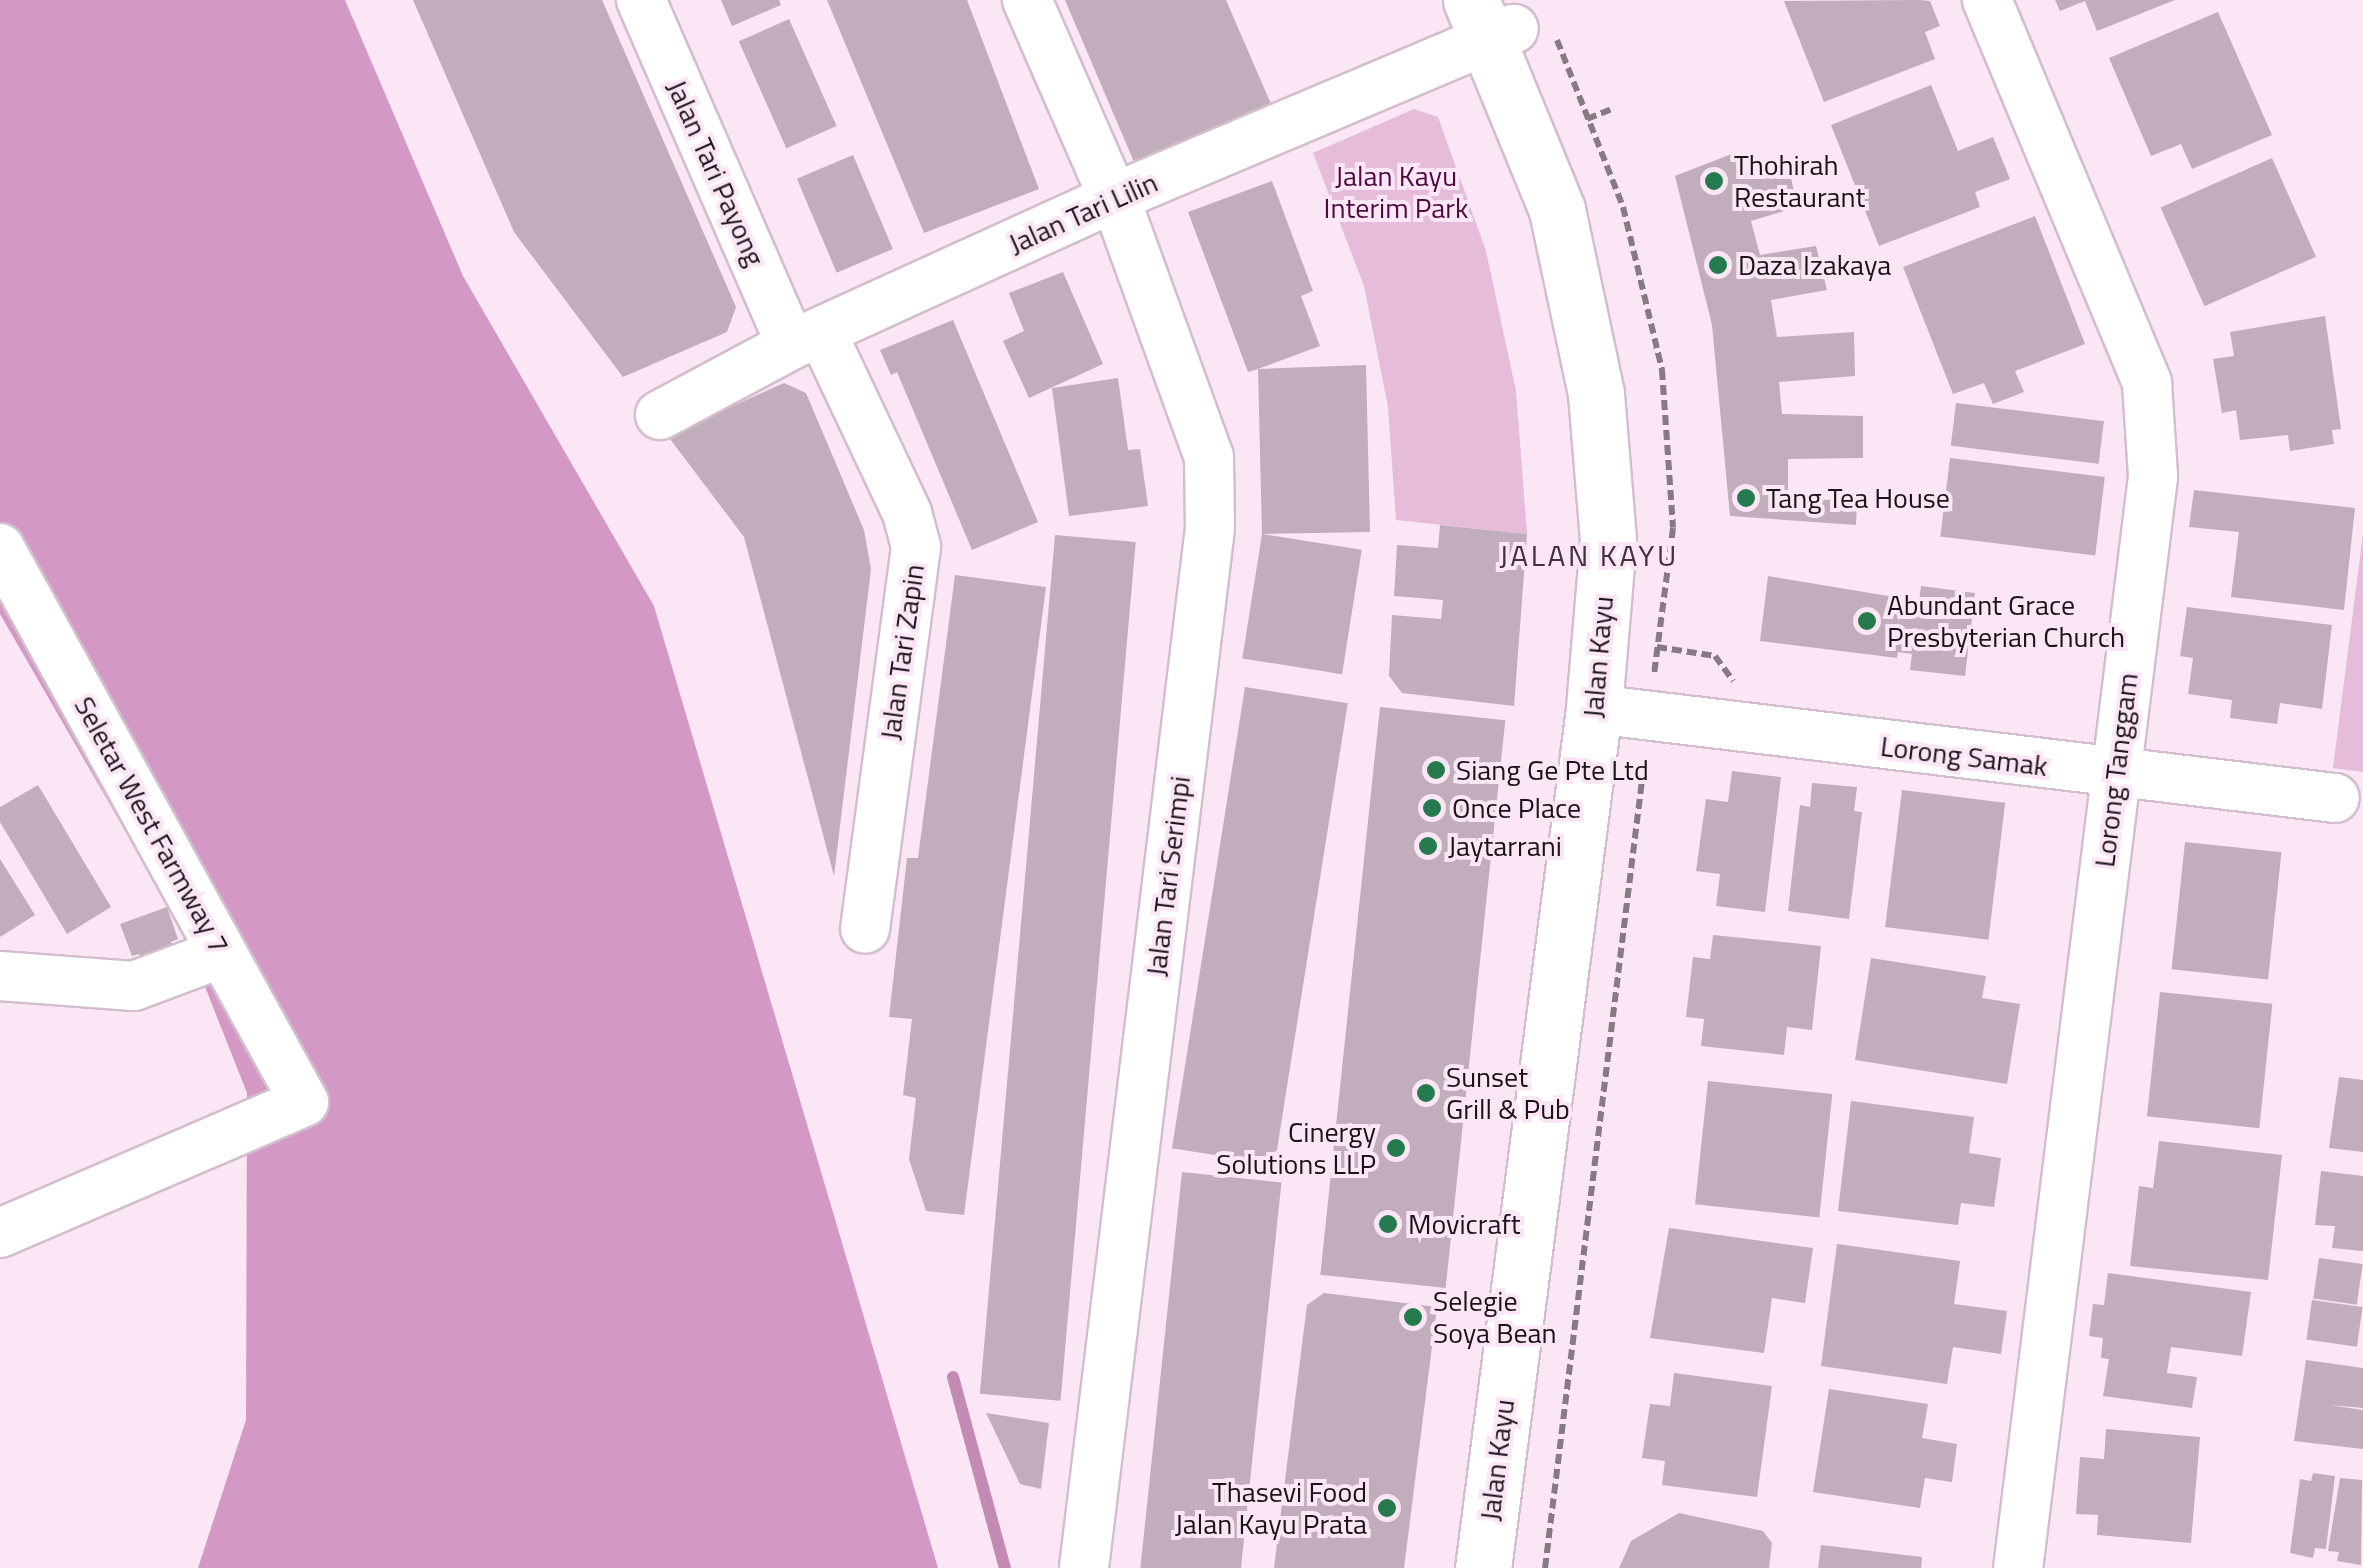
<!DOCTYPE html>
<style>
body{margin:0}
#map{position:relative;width:2363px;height:1568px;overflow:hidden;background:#fbe6f5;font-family:"Titillium Web",sans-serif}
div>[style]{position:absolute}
.green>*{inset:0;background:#e5bcda}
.forest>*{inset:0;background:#d399c4}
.stream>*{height:12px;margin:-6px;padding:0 6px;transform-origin:6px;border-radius:6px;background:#c38ab4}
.building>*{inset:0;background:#c1adbb;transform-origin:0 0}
.path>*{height:6px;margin-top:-3px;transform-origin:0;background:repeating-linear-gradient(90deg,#887a84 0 10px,transparent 0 15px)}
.roads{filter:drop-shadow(2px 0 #d2becd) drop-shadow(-2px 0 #d2becd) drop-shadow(0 2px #d2becd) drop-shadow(0 -2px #d2becd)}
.street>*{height:48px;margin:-24px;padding:0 24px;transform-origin:24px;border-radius:24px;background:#fff}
.secondary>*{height:55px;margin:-27.5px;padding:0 27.5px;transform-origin:27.5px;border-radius:27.5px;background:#fff}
.dots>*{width:28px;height:28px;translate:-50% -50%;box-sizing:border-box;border:5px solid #fbe6f5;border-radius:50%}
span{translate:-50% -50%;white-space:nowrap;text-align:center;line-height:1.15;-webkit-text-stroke:8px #fbe6f5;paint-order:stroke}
.poi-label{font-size:28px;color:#1a1318}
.left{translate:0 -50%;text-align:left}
.right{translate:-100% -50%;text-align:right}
.street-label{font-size:28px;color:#1a1318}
.park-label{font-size:28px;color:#4e0943}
.neighbourhood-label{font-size:30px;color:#42323e;letter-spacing:2.5px}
</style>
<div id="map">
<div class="green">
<i style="clip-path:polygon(1414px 109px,1438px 117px,1486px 251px,1516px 391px,1527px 534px,1396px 520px,1388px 407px,1364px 286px,1313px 153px)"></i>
<i style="clip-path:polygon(2363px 534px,2363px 772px,2333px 768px)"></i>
</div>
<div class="forest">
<i style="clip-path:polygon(0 0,345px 0,463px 276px,654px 606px,938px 1568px,198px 1568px,246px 1420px,247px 1093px,183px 931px,0 614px)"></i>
</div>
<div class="stream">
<i style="left:953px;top:1377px;width:198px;rotate:74.8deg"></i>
</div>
<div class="building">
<i style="clip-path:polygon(413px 0,602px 0,736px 307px,727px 332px,623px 377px,514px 232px)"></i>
<i style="clip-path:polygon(721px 0,779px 0,781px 5px,732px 26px)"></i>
<i style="clip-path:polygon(827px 0,967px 0,1039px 189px,924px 233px)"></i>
<i style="clip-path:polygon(1065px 0,1226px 0,1271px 104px,1134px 162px)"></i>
<i style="clip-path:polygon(1919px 0,1930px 1px,1940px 26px,1925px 32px,1935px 59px,1824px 102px,1784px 1px)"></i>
<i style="clip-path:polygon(2055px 0,2175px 0,2097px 31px,2085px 1px,2060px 11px)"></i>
<i style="clip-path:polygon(2218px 12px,2272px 135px,2192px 169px,2181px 144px,2151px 156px,2109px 58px)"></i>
<i style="left:789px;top:19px;width:117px;height:55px;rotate:66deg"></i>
<i style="clip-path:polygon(1931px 85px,1958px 151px,1993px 137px,2010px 179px,1975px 192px,1980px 207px,1879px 246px,1831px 125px)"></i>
<i style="clip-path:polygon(1734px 153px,1738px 175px,1787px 162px,1798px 207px,1751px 221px,1760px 255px,1816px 246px,1827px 290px,1771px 300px,1777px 337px,1854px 332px,1855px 376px,1779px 382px,1782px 414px,1863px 416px,1863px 458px,1788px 459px,1788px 498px,1857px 501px,1856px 525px,1730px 516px,1712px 325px,1675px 176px)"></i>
<i style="left:853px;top:155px;width:102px;height:61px;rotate:67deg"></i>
<i style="left:2272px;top:158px;width:108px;height:122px;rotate:66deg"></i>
<i style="clip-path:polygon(1272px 181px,1313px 291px,1301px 296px,1320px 346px,1258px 369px,1366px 365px,1370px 532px,1262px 534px,1258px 369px,1248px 372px,1188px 212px)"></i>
<i style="clip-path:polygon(2035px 216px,2085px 344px,2015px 371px,2024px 392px,1993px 404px,1984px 383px,1953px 394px,1903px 267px)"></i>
<i style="clip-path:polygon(1063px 272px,1103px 364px,1029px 398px,1003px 341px,1024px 331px,1009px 293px)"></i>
<i style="clip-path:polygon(2325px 316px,2341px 429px,2332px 430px,2334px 444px,2290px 451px,2288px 435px,2240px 440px,2236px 410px,2222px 413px,2213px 359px,2234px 356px,2230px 332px)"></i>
<i style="clip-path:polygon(953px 320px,1038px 522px,972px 550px,897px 372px,891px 375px,880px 350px)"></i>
<i style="clip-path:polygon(1118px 378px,1128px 450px,1140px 449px,1148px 506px,1069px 516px,1052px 388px)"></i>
<i style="clip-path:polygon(784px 383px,806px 393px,864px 530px,871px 569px,834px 876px,744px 537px,667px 435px)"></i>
<i style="left:1956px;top:403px;width:149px;height:43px;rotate:7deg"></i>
<i style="left:1950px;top:458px;width:156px;height:79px;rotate:7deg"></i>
<i style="clip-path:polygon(2194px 490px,2355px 508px,2344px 610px,2231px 597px,2239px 532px,2189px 527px)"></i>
<i style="clip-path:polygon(1440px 525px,1527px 534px,1514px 706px,1402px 693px,1389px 676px,1392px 615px,1441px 619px,1443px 600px,1394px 596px,1397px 545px,1438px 548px)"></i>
<i style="left:1262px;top:534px;width:101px;height:126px;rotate:9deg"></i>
<i style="left:1055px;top:535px;width:81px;height:862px;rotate:5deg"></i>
<i style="clip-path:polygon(955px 575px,1046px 587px,964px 1215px,926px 1211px,909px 1159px,916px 1098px,903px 1095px,912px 1019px,889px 1017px,907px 858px,918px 858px)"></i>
<i style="clip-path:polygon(1768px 576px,1919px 601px,1921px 586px,1975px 593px,1965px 676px,1910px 670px,1912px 654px,1898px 652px,1897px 658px,1760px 641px)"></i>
<i style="clip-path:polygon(2187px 607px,2332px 625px,2322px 709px,2280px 703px,2277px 724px,2230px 718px,2232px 700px,2188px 694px,2193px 658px,2180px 656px)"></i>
<i style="left:1245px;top:687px;width:104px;height:467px;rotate:9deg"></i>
<i style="left:1380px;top:707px;width:126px;height:571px;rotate:6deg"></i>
<i style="clip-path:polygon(1732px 771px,1781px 777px,1765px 912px,1716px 906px,1720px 874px,1696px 871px,1706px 799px,1728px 802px)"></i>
<i style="clip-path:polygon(1812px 783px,1857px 787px,1854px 811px,1862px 812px,1849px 919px,1788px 911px,1800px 805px,1810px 807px)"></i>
<i style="clip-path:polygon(38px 785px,111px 907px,67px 934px,0 822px,0 807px)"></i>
<i style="left:1902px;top:790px;width:104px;height:138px;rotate:7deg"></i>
<i style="left:2185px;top:842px;width:97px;height:128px;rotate:6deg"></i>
<i style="clip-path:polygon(0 859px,35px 915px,0 937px)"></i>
<i style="clip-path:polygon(167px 907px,178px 939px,171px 942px,176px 955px,144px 967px,139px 954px,132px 956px,120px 924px)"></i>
<i style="clip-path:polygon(1713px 935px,1821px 946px,1812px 1030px,1787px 1027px,1784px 1055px,1701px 1046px,1704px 1019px,1686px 1017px,1693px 957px,1710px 959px)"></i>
<i style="clip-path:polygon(1871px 958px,1986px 976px,1982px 998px,2020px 1004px,2007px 1084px,1855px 1060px)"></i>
<i style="left:2160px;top:992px;width:113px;height:125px;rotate:6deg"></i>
<i style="clip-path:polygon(2339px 1077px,2363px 1080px,2363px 1152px,2329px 1148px)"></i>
<i style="left:1708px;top:1081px;width:125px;height:124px;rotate:6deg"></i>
<i style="clip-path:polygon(1851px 1101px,1974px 1117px,1969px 1153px,2001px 1158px,1994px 1207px,1961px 1203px,1958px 1225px,1838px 1211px)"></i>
<i style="clip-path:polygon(2159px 1141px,2282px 1155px,2268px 1280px,2130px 1266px,2139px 1186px,2153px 1188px)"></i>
<i style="clip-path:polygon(2321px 1171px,2363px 1176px,2363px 1251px,2332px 1248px,2335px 1226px,2315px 1225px)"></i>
<i style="left:1182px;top:1172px;width:100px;height:399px;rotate:6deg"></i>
<i style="clip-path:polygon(1669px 1228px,1813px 1248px,1805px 1303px,1772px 1298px,1764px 1353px,1650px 1338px)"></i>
<i style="clip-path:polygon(1837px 1244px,1960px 1261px,1954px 1304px,2007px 1311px,2001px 1354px,1953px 1347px,1947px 1384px,1821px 1366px)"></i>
<i style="left:2319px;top:1258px;width:44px;height:41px;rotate:8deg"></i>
<i style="clip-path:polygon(2108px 1273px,2251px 1292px,2242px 1356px,2171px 1347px,2167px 1373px,2197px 1377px,2192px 1408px,2103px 1396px,2109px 1359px,2101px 1358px,2103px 1338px,2089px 1336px,2093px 1304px,2104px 1305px)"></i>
<i style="clip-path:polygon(1324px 1293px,1437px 1307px,1404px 1568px,1274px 1568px,1307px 1305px)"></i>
<i style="left:2312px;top:1300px;width:51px;height:40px;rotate:8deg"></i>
<i style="clip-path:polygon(2306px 1360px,2363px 1368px,2363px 1408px,2329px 1405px,2363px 1410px,2363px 1449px,2294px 1441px)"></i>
<i style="clip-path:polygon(1674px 1373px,1772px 1386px,1757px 1497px,1662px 1485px,1665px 1461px,1642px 1458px,1650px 1404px,1670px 1406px)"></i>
<i style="clip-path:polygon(1829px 1389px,1928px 1404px,1922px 1438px,1957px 1444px,1952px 1482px,1925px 1478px,1920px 1508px,1813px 1492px)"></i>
<i style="clip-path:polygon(986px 1413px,1049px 1423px,1041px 1489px,1020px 1484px)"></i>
<i style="clip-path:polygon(2106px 1429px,2200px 1437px,2191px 1543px,2097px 1535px,2098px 1515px,2076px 1514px,2080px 1457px,2104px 1459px)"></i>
<i style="clip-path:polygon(2313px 1473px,2335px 1476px,2326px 1549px,2315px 1548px,2313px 1558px,2290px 1553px,2300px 1479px,2311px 1481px)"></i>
<i style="clip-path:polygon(2340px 1478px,2362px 1480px,2361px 1565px,2337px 1561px,2339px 1552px,2328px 1551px)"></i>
<i style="clip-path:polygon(1679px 1513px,1763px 1531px,1772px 1543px,1769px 1568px,1619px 1568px,1631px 1541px)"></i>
<i style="clip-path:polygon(1821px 1545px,1922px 1557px,1921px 1568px,1818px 1568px)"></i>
</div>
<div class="path">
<i style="left:1557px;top:40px;width:180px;rotate:68.4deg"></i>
<i style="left:1623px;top:207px;width:168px;rotate:76.5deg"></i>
<i style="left:1662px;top:370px;width:158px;rotate:86deg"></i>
<i style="left:1673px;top:528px;width:147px;rotate:97.4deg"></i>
<i style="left:1587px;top:119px;width:29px;rotate:-22deg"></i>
<i style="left:1657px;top:647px;width:59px;rotate:8.8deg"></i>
<i style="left:1715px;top:656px;width:31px;rotate:54deg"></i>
<i style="left:1545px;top:1568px;width:818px;rotate:-82.98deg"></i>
</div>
<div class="roads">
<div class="street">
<i style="left:641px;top:0;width:376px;rotate:66.5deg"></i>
<i style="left:1027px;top:0;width:237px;rotate:66.4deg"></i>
<i style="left:1122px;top:217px;width:255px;rotate:70.1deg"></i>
<i style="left:1209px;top:457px;width:71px;rotate:89.2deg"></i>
<i style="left:1210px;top:528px;width:1048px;rotate:96.91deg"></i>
<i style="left:1987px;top:0;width:415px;rotate:67.3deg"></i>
<i style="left:2147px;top:383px;width:94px;rotate:86.3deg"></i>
<i style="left:2153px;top:477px;width:1099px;rotate:97.05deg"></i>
<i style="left:822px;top:333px;width:199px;rotate:64.7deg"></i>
<i style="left:907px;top:513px;width:35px;rotate:75deg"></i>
<i style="left:916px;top:547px;width:385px;rotate:97.6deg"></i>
<i style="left:660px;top:415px;width:149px;rotate:-28.1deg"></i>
<i style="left:791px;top:345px;width:354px;rotate:-24.5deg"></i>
<i style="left:1113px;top:198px;width:435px;rotate:-22.9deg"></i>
<i style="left:0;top:548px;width:632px;rotate:61.24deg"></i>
<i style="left:304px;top:1102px;width:331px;rotate:156.7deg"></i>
<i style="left:1594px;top:709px;width:746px;rotate:6.85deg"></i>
<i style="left:0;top:976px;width:134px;rotate:4.3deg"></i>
<i style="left:134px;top:986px;width:94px;rotate:-20.6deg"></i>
</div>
<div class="secondary">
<i style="left:1471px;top:0;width:227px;rotate:67.7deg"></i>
<i style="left:1557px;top:210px;width:188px;rotate:78deg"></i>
<i style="left:1596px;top:394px;width:147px;rotate:85.3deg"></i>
<i style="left:1608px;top:541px;width:169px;rotate:94.8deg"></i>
<i style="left:1594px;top:709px;width:866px;rotate:97.36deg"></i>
</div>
</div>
<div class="dots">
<i style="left:1714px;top:181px;background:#257b4e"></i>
<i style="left:1718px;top:265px;background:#257b4e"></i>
<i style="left:1746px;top:498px;background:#257b4e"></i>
<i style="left:1867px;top:621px;background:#257b4e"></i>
<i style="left:1436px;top:770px;background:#257b4e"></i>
<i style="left:1432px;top:808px;background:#257b4e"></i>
<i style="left:1428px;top:846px;background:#257b4e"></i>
<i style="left:1426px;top:1093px;background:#257b4e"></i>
<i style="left:1396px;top:1148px;background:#257b4e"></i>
<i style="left:1388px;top:1224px;background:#257b4e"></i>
<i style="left:1413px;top:1317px;background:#257b4e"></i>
<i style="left:1387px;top:1508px;background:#257b4e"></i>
</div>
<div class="poi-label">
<span class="left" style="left:1734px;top:181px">Thohirah<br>Restaurant</span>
<span class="left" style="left:1738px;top:265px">Daza Izakaya</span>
<span class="left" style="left:1766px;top:498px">Tang Tea House</span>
<span class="left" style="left:1887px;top:621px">Abundant Grace<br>Presbyterian Church</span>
<span class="left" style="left:1456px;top:770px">Siang Ge Pte Ltd</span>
<span class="left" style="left:1452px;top:808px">Once Place</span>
<span class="left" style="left:1448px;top:846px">Jaytarrani</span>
<span class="left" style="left:1446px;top:1093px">Sunset<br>Grill &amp; Pub</span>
<span class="right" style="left:1376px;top:1148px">Cinergy<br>Solutions LLP</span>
<span class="left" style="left:1408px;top:1224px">Movicraft</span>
<span class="left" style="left:1433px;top:1317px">Selegie<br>Soya Bean</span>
<span class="right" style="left:1367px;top:1508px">Thasevi Food<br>Jalan Kayu Prata</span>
</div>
<div class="street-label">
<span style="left:716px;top:173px;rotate:66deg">Jalan Tari Payong</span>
<span style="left:1083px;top:213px;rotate:-24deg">Jalan Tari Lilin</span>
<span style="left:902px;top:652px;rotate:-82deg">Jalan Tari Zapin</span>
<span style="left:1598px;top:657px;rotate:-85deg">Jalan Kayu</span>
<span style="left:1964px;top:756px;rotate:7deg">Lorong Samak</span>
<span style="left:2116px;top:770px;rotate:-83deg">Lorong Tanggam</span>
<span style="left:152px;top:825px;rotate:61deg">Seletar West Farmway 7</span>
<span style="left:1168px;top:876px;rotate:-83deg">Jalan Tari Serimpi</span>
<span style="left:1497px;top:1460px;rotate:-83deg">Jalan Kayu</span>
</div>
<div class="park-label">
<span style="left:1396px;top:192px">Jalan Kayu<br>Interim Park</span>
</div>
<div class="neighbourhood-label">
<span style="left:1589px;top:555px">JALAN KAYU</span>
</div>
</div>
